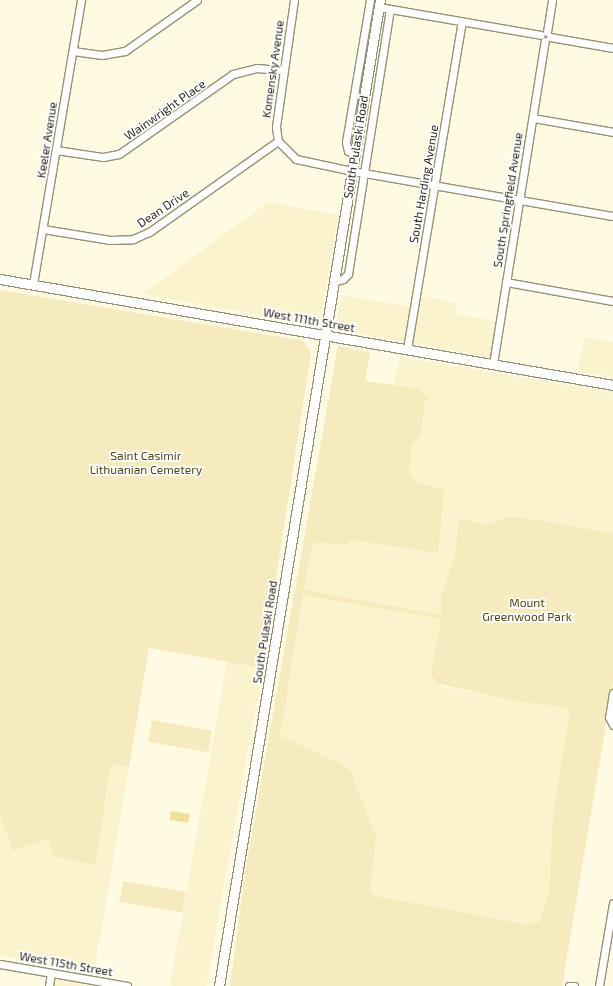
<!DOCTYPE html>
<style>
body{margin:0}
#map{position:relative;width:613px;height:986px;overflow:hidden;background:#fffae2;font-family:"Exo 2",sans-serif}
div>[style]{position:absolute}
.built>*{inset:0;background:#fbf3ce;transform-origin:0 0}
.green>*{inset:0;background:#f5ebbf;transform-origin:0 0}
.water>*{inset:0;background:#eedf9b;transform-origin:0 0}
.roads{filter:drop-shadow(1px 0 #979277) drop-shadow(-1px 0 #979277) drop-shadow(0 1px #979277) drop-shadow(0 -1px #979277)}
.minor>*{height:7px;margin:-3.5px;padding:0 3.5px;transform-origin:3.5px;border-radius:3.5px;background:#fff}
.major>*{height:9px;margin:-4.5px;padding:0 4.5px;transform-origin:4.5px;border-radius:4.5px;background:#fff}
span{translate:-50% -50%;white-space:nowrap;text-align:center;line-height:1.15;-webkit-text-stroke:3.5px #fff;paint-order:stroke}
.street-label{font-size:12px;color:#2c2a1f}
.park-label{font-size:12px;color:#534814}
</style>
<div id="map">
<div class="built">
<i style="clip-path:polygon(268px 202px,339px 215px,319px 322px,310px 324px,143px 294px)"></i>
<i style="clip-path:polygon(341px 295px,411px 307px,405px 342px,341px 330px,337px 323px)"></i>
<i style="clip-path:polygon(422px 296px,457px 303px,455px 314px,495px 321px,490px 357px,413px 343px)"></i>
<i style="clip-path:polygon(584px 337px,613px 342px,613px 377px,578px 371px)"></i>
<i style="clip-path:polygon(338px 346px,370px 352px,365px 381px,394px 385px,400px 357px,613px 393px,613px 533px,526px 518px,507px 517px,485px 525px,459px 518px,455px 555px,443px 588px,441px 628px,431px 674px,432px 680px,442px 687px,563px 707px,570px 711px,553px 815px,549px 893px,538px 924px,524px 924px,245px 873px)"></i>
<i style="left:227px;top:662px;width:36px;height:328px;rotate:10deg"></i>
<i style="clip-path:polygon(0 745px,129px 767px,94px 972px,0 955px)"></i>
<i style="clip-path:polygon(54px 980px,90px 986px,53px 986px)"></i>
</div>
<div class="green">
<i style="clip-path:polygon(0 290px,304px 341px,311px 353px,262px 668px,149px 648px,129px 767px,111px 764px,95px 865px,53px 856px,48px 838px,13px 851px,0 814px)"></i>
<i style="clip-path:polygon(evenodd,338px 346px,370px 352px,365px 381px,420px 389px,428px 399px,425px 401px,420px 436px,412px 444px,409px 470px,416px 482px,444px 490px,438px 553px,353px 540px,344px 545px,316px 542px,312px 545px,304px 590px,441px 615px,441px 595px,455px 555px,459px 518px,485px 525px,507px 517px,526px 518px,613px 533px,613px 683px,562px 986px,230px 986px,245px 873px,338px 346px,303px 595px,441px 619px,431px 674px,435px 683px,517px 701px,563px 707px,570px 711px,553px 815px,549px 893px,539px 922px,524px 924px,375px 896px,370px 892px,376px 837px,350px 770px,342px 764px,280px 736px,303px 595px)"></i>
<i style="left:152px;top:720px;width:61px;height:22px;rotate:10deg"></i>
<i style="left:123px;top:881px;width:64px;height:21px;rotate:10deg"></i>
</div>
<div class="water">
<i style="left:171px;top:811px;width:19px;height:9px;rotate:9deg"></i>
</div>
<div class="roads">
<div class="minor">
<i style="left:294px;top:0;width:128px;rotate:98.1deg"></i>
<i style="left:276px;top:127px;width:14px;rotate:82deg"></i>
<i style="left:278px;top:141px;width:25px;rotate:45deg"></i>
<i style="left:296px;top:159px;width:57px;rotate:12.1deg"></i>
<i style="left:352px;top:171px;width:265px;rotate:9.8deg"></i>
<i style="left:379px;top:7px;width:164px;rotate:9.8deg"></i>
<i style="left:547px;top:32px;width:32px;rotate:-81deg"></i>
<i style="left:550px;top:37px;width:64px;rotate:9.9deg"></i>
<i style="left:73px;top:51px;width:29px;rotate:8deg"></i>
<i style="left:102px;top:55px;width:23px;rotate:-10deg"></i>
<i style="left:125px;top:51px;width:88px;rotate:-35.3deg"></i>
<i style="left:533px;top:118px;width:81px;rotate:9.9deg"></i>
<i style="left:56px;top:150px;width:48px;rotate:8.5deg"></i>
<i style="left:103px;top:157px;width:16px;rotate:-11deg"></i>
<i style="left:119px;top:154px;width:139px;rotate:-35.1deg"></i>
<i style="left:233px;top:74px;width:25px;rotate:-14deg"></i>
<i style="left:257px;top:68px;width:25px;rotate:5deg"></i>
<i style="left:355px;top:155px;width:8px;rotate:-150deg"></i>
<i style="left:348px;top:151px;width:9px;rotate:-103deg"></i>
<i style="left:346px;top:142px;width:144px;rotate:-80.4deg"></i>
<i style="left:43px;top:229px;width:68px;rotate:9.3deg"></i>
<i style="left:110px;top:240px;width:23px;rotate:-2deg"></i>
<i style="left:133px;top:239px;width:17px;rotate:-24deg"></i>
<i style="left:149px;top:232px;width:158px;rotate:-35.2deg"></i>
<i style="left:335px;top:281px;width:8px;rotate:-14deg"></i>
<i style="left:343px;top:279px;width:7px;rotate:-45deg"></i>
<i style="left:348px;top:274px;width:268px;rotate:-81deg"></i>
<i style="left:506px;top:282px;width:109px;rotate:10.1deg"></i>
<i style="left:33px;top:284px;width:288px;rotate:-80.4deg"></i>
<i style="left:407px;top:349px;width:332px;rotate:-80.5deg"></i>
<i style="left:493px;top:364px;width:327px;rotate:-80.9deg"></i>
<i style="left:613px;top:693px;width:24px;rotate:99deg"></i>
<i style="left:609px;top:717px;width:9px;rotate:63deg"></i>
<i style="left:0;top:964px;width:129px;rotate:9.8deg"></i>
<i style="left:49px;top:986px;width:13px;rotate:-81deg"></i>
<i style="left:569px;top:986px;width:5px"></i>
<i style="left:599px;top:986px;width:84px;rotate:-80.4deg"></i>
</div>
<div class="major">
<i style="left:0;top:279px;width:622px;rotate:9.81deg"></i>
<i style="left:219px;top:986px;width:999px;rotate:-80.73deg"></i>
</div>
</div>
<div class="street-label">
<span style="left:273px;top:69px;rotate:-82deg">Komensky Avenue</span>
<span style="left:165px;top:110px;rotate:-35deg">Wainwright Place</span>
<span style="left:47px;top:140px;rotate:-81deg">Keeler Avenue</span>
<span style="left:356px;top:147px;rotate:-81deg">South Pulaski Road</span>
<span style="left:424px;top:184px;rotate:-80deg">South Harding Avenue</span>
<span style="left:508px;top:200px;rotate:-81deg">South Springfield Avenue</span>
<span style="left:163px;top:208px;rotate:-34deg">Dean Drive</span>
<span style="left:309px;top:320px;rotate:10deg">West 111th Street</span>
<span style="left:265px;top:632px;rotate:-81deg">South Pulaski Road</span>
<span style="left:66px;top:964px;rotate:10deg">West 115th Street</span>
</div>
<div class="park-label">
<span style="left:146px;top:463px">Saint Casimir<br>Lithuanian Cemetery</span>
<span style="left:527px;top:610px">Mount<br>Greenwood Park</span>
</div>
</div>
